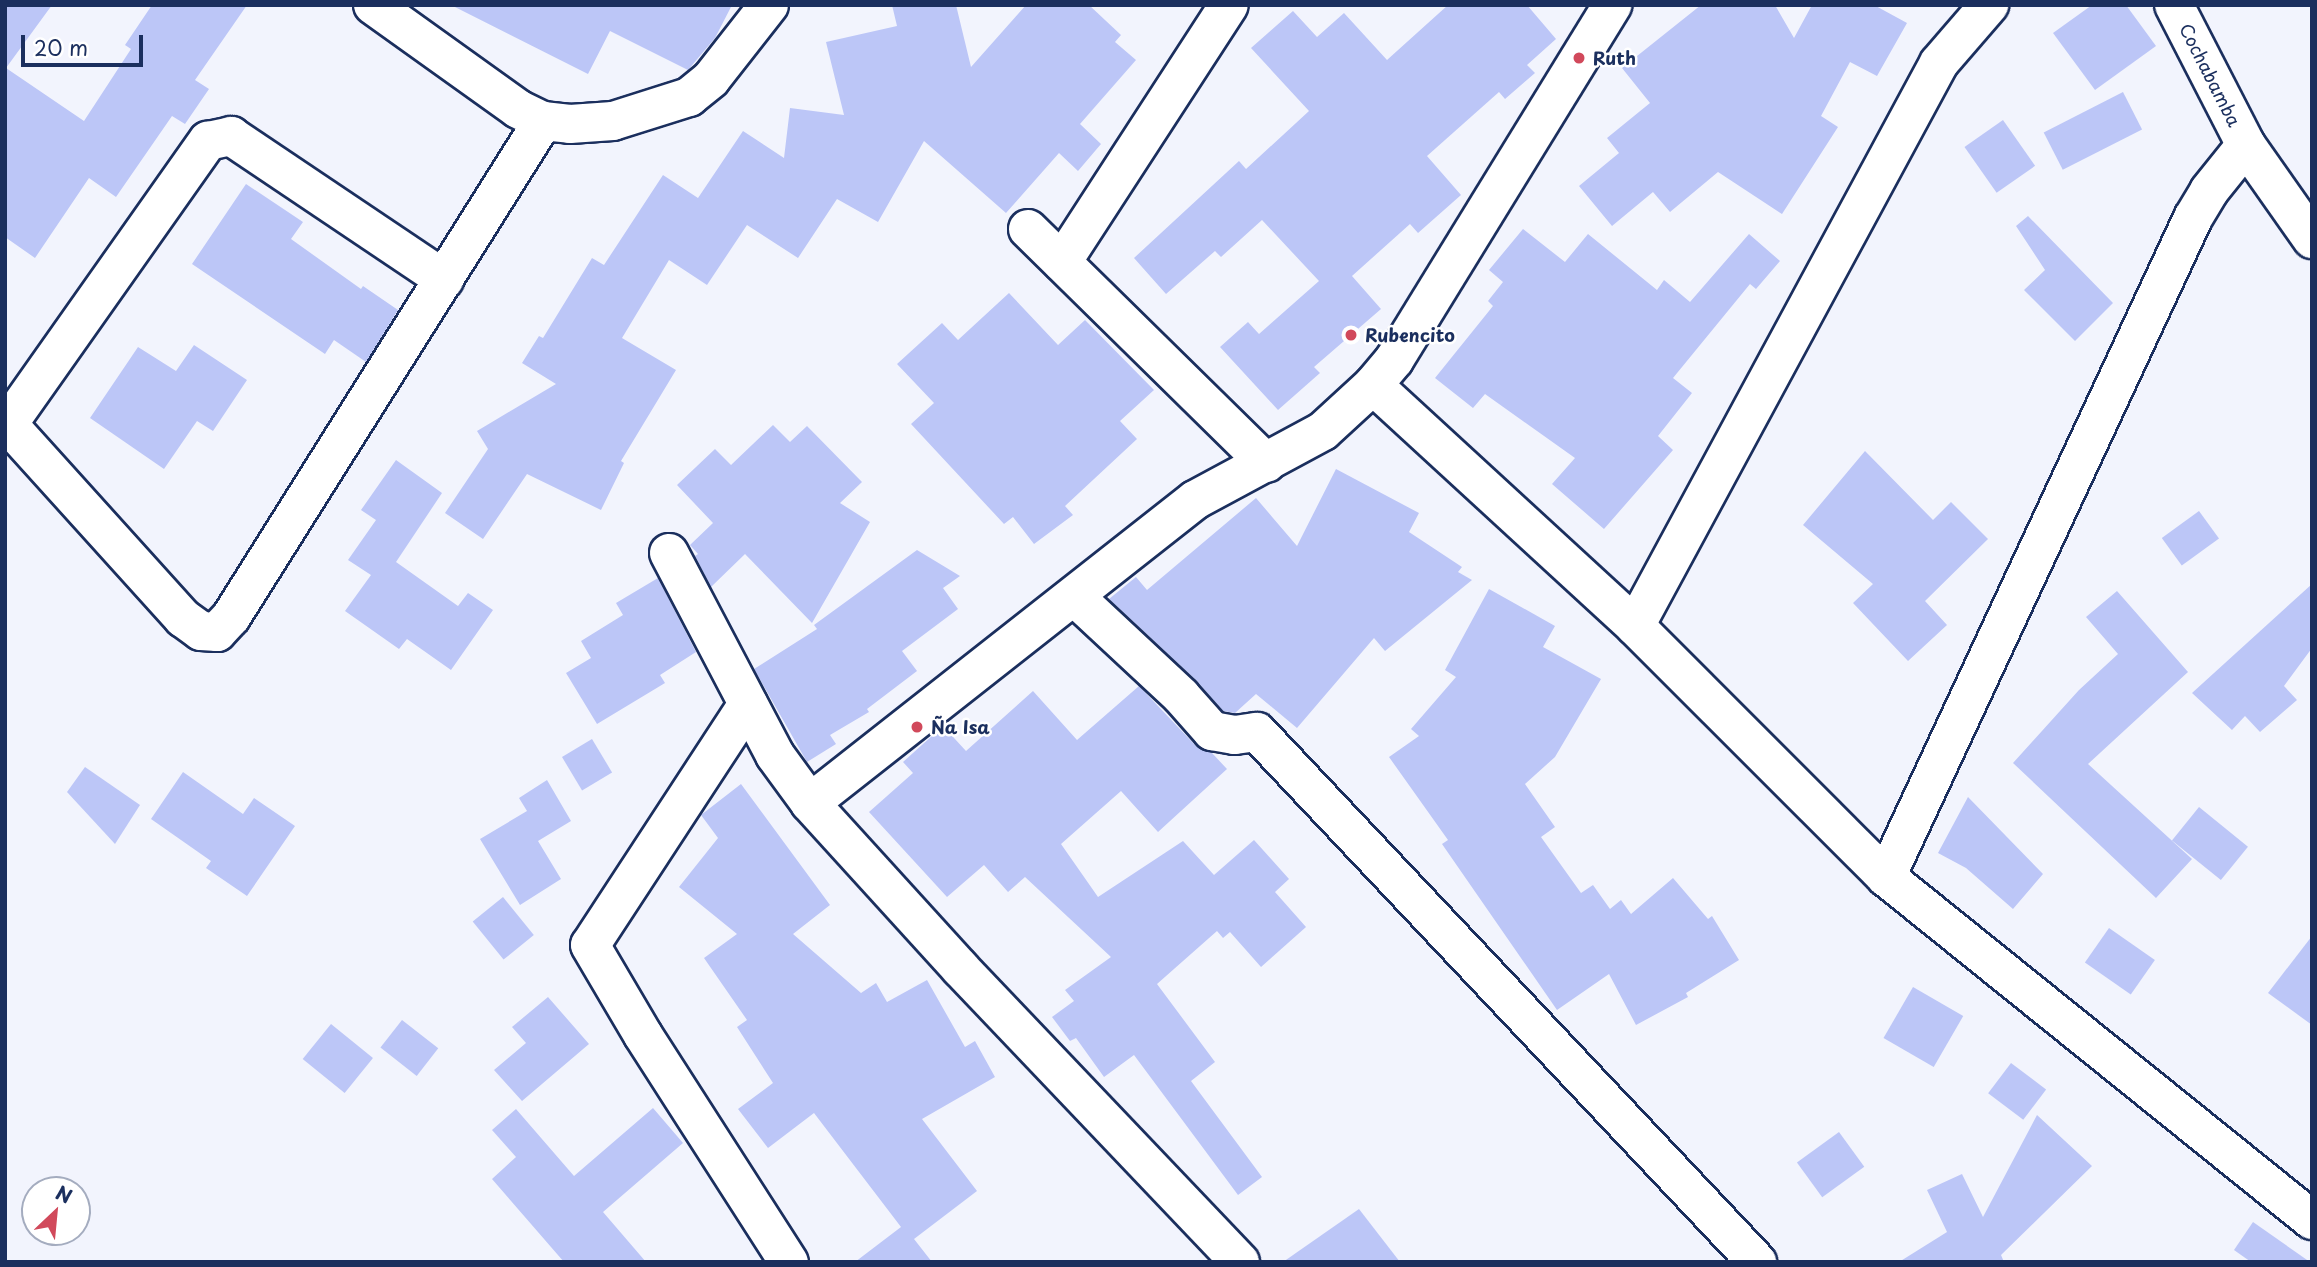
<!DOCTYPE html>
<meta charset="utf-8">
<style>
body{margin:0}
#map{position:relative;width:2317px;height:1267px;overflow:hidden;background:#f2f4fd;font-family:"Playpen Sans",sans-serif}
div>[style]{position:absolute}
.building>*{inset:0;background:#bcc6f7;transform-origin:0 0}
.roads{filter:drop-shadow(2px 0 #1b2f5e) drop-shadow(-2px 0 #1b2f5e) drop-shadow(0 2px #1b2f5e) drop-shadow(0 -2px #1b2f5e)}
.minor>*{height:38px;margin:-19px;padding:0 19px;transform-origin:19px;border-radius:19px;background:#fff}
.dots>*{width:19px;height:19px;translate:-50% -50%;box-sizing:border-box;border:4px solid #fff;border-radius:50%}
span{translate:-50% -50%;white-space:nowrap;text-align:center;line-height:1.15;-webkit-text-stroke:5px #fff;paint-order:stroke}
.poi-label{font-size:18px;color:#1b2f5e;font-weight:700}
.left{translate:0 -50%;text-align:left}
.street-label{font-size:18px;color:#1b2f5e}
.frame{position:absolute;inset:0;border:7px solid #1b2f5e;pointer-events:none}
.north{position:absolute;left:21px;top:1176px;width:70px;height:70px;box-sizing:border-box;background:#fff;border:2px solid #a4acbf;border-radius:50%;rotate:26deg;font-size:19px;font-weight:700;line-height:28px;text-align:center;color:#1b2f5e}
.north::after{content:'';display:block;margin:auto;width:24px;height:32px;background:#d1495b;clip-path:polygon(50% 0,100% 100%,50% 72%,0 100%)}
.scale{position:absolute;left:21px;top:35px;width:122px;height:32px;box-sizing:border-box;border:4px solid #1b2f5e;border-top:0;padding-left:9px;font-size:21px;line-height:24px;white-space:nowrap;color:#1b2f5e;-webkit-text-stroke:5px #fff;paint-order:stroke}
</style>
<div id="map">
<div class="building">
<i style="clip-path:polygon(5px 5px,52px 5px,6px 68px,84px 121px,131px 49px,125px 45px,152px 5px,247px 5px,195px 80px,209px 89px,185px 124px,172px 116px,116px 197px,89px 178px,35px 258px,5px 237px)"></i>
<i style="clip-path:polygon(451px 5px,732px 5px,715px 38px,688px 70px,610px 31px,588px 74px)"></i>
<i style="clip-path:polygon(892px 5px,956px 5px,971px 67px,1026px 5px,1089px 5px,1121px 35px,1115px 42px,1136px 60px,1080px 124px,1101px 144px,1078px 171px,1059px 153px,1006px 213px,924px 141px,878px 222px,837px 199px,798px 258px,747px 225px,707px 285px,669px 260px,622px 338px,676px 370px,621px 461px,624px 463px,601px 510px,527px 474px,483px 539px,445px 513px,488px 449px,477px 431px,556px 384px,522px 363px,539px 336px,543px 338px,592px 258px,604px 265px,663px 175px,698px 198px,743px 131px,784px 158px,790px 108px,844px 115px,826px 42px,897px 26px)"></i>
<i style="clip-path:polygon(1448px 5px,1527px 5px,1556px 39px,1527px 65px,1535px 73px,1505px 99px,1499px 92px,1427px 156px,1461px 195px,1418px 233px,1410px 224px,1352px 276px,1381px 309px,1314px 367px,1320px 373px,1278px 410px,1220px 347px,1248px 322px,1259px 334px,1319px 281px,1262px 220px,1221px 257px,1215px 251px,1166px 294px,1134px 258px,1239px 161px,1246px 169px,1309px 111px,1251px 48px,1293px 11px,1317px 37px,1344px 13px,1387px 60px)"></i>
<i style="clip-path:polygon(1701px 5px,1775px 5px,1794px 38px,1812px 5px,1874px 5px,1907px 23px,1877px 76px,1850px 62px,1821px 116px,1838px 127px,1782px 214px,1718px 172px,1670px 212px,1653px 192px,1612px 226px,1579px 186px,1619px 153px,1607px 138px,1650px 103px,1622px 68px)"></i>
<i style="clip-path:polygon(2092px 5px,2126px 5px,2156px 46px,2095px 90px,2053px 33px)"></i>
<i style="left:2123px;top:92px;width:42px;height:89px;rotate:63deg"></i>
<i style="left:2003px;top:120px;width:56px;height:47px;rotate:55deg"></i>
<i style="clip-path:polygon(246px 184px,303px 222px,291px 239px,361px 289px,363px 286px,398px 310px,366px 362px,334px 340px,325px 354px,192px 264px)"></i>
<i style="clip-path:polygon(2028px 216px,2113px 303px,2075px 341px,2024px 290px,2045px 270px,2016px 226px)"></i>
<i style="clip-path:polygon(1523px 229px,1565px 262px,1588px 234px,1657px 290px,1664px 280px,1690px 302px,1749px 234px,1780px 261px,1756px 289px,1750px 284px,1673px 378px,1692px 393px,1658px 436px,1673px 450px,1604px 529px,1552px 484px,1575px 458px,1485px 394px,1473px 408px,1435px 378px,1493px 306px,1488px 301px,1503px 282px,1489px 270px)"></i>
<i style="clip-path:polygon(1009px 293px,1058px 345px,1085px 320px,1154px 390px,1120px 421px,1137px 439px,1065px 506px,1073px 515px,1034px 544px,1013px 517px,1004px 524px,911px 424px,934px 403px,897px 364px,942px 323px,958px 340px)"></i>
<i style="clip-path:polygon(194px 345px,247px 380px,213px 431px,197px 421px,164px 469px,90px 418px,138px 347px,176px 371px)"></i>
<i style="clip-path:polygon(773px 425px,790px 442px,807px 426px,862px 482px,840px 503px,870px 522px,812px 623px,745px 554px,711px 587px,695px 556px,698px 554px,690px 545px,713px 523px,677px 485px,715px 449px,731px 465px)"></i>
<i style="clip-path:polygon(1865px 451px,1933px 520px,1951px 502px,1988px 539px,1925px 601px,1947px 625px,1908px 661px,1853px 603px,1873px 584px,1803px 525px)"></i>
<i style="clip-path:polygon(396px 460px,442px 493px,396px 562px,458px 606px,468px 593px,493px 610px,451px 670px,407px 639px,399px 649px,345px 611px,371px 575px,348px 560px,376px 520px,361px 510px)"></i>
<i style="clip-path:polygon(1336px 469px,1419px 513px,1409px 532px,1462px 567px,1458px 572px,1472px 580px,1385px 651px,1374px 638px,1297px 728px,1256px 694px,1235px 713px,1223px 711px,1196px 680px,1109px 599px,1136px 577px,1147px 590px,1256px 498px,1297px 546px)"></i>
<i style="left:2199px;top:511px;width:34px;height:46px;rotate:54deg"></i>
<i style="clip-path:polygon(917px 550px,960px 576px,943px 588px,958px 609px,902px 651px,917px 671px,867px 709px,869px 712px,830px 735px,836px 744px,807px 762px,754px 669px,817px 629px,814px 625px)"></i>
<i style="clip-path:polygon(658px 578px,696px 652px,660px 675px,665px 683px,597px 724px,566px 673px,591px 658px,581px 641px,623px 615px,616px 603px)"></i>
<i style="clip-path:polygon(2312px 584px,2312px 648px,2284px 686px,2297px 700px,2260px 732px,2245px 716px,2232px 730px,2192px 693px)"></i>
<i style="clip-path:polygon(1489px 589px,1555px 626px,1543px 647px,1601px 679px,1555px 757px,1525px 784px,1555px 827px,1541px 837px,1581px 893px,1593px 885px,1610px 909px,1621px 900px,1631px 914px,1673px 878px,1708px 919px,1712px 916px,1739px 960px,1686px 993px,1688px 997px,1636px 1025px,1609px 974px,1557px 1010px,1442px 844px,1448px 840px,1389px 757px,1419px 736px,1411px 729px,1456px 677px,1445px 670px)"></i>
<i style="clip-path:polygon(2117px 591px,2188px 672px,2088px 764px,2192px 859px,2156px 898px,2013px 763px,2079px 690px,2118px 654px,2086px 617px)"></i>
<i style="clip-path:polygon(1139px 686px,1196px 746px,1212px 753px,1227px 769px,1158px 832px,1121px 791px,1061px 844px,1098px 897px,1183px 841px,1214px 875px,1254px 840px,1289px 879px,1275px 892px,1306px 927px,1261px 967px,1230px 932px,1223px 938px,1217px 931px,1157px 984px,1215px 1062px,1191px 1081px,1262px 1177px,1238px 1195px,1134px 1055px,1104px 1077px,1076px 1038px,1070px 1041px,1052px 1017px,1074px 1001px,1065px 990px,1111px 957px,1025px 877px,1008px 892px,984px 865px,947px 897px,869px 812px,913px 773px,903px 762px,943px 726px,966px 751px,1033px 691px,1077px 740px)"></i>
<i style="left:592px;top:739px;width:39px;height:35px;rotate:59deg"></i>
<i style="clip-path:polygon(85px 767px,140px 805px,115px 844px,67px 792px)"></i>
<i style="clip-path:polygon(183px 772px,243px 814px,254px 798px,295px 826px,247px 896px,206px 868px,211px 861px,151px 819px)"></i>
<i style="clip-path:polygon(547px 780px,571px 821px,538px 841px,561px 879px,520px 905px,480px 839px,527px 811px,519px 798px)"></i>
<i style="clip-path:polygon(741px 784px,830px 905px,793px 934px,861px 993px,876px 983px,887px 1002px,927px 980px,965px 1047px,975px 1041px,995px 1077px,922px 1119px,977px 1191px,914px 1239px,932px 1262px,855px 1262px,901px 1227px,814px 1113px,768px 1148px,738px 1109px,773px 1083px,737px 1027px,747px 1020px,704px 958px,737px 934px,679px 887px,718px 838px,701px 815px)"></i>
<i style="clip-path:polygon(1968px 797px,2043px 874px,2013px 909px,1966px 868px,1938px 853px)"></i>
<i style="left:2199px;top:807px;width:63px;height:43px;rotate:39deg"></i>
<i style="left:503px;top:897px;width:49px;height:39px;rotate:51deg"></i>
<i style="left:2109px;top:928px;width:56px;height:42px;rotate:35deg"></i>
<i style="clip-path:polygon(2312px 936px,2312px 1025px,2268px 993px)"></i>
<i style="left:1913px;top:987px;width:58px;height:59px;rotate:30deg"></i>
<i style="clip-path:polygon(548px 997px,589px 1044px,522px 1101px,494px 1070px,526px 1043px,512px 1027px)"></i>
<i style="left:402px;top:1020px;width:46px;height:35px;rotate:38deg"></i>
<i style="left:331px;top:1024px;width:54px;height:45px;rotate:39deg"></i>
<i style="left:2011px;top:1063px;width:44px;height:38px;rotate:37deg"></i>
<i style="clip-path:polygon(653px 1108px,683px 1143px,603px 1212px,646px 1262px,564px 1262px,492px 1179px,516px 1157px,492px 1130px,516px 1109px,574px 1176px)"></i>
<i style="clip-path:polygon(2037px 1115px,2092px 1166px,2001px 1255px,2004px 1262px,1899px 1262px,1947px 1232px,1927px 1190px,1962px 1174px,1983px 1217px)"></i>
<i style="left:1839px;top:1132px;width:43px;height:52px;rotate:54deg"></i>
<i style="clip-path:polygon(1359px 1209px,1400px 1262px,1283px 1262px)"></i>
<i style="clip-path:polygon(2253px 1222px,2310px 1262px,2251px 1262px,2234px 1250px)"></i>
</div>
<div class="roads">
<div class="minor">
<i style="left:373px;top:5px;width:178px;rotate:35.6deg"></i>
<i style="left:518px;top:109px;width:28px;rotate:26deg"></i>
<i style="left:543px;top:121px;width:27px;rotate:6deg"></i>
<i style="left:570px;top:124px;width:43px;rotate:-4deg"></i>
<i style="left:613px;top:121px;width:80px;rotate:-17.5deg"></i>
<i style="left:689px;top:97px;width:28px;rotate:-39deg"></i>
<i style="left:711px;top:79px;width:94px;rotate:-51.9deg"></i>
<i style="left:2174px;top:5px;width:157px;rotate:62.8deg"></i>
<i style="left:2246px;top:145px;width:115px;rotate:54.9deg"></i>
<i style="left:1028px;top:229px;width:334px;rotate:44.5deg"></i>
<i style="left:1062px;top:262px;width:306px;rotate:-57deg"></i>
<i style="left:1373px;top:385px;width:356px;rotate:42.6deg"></i>
<i style="left:1635px;top:626px;width:355px;rotate:45deg"></i>
<i style="left:1886px;top:877px;width:547px;rotate:38.84deg"></i>
<i style="left:5px;top:421px;width:266px;rotate:47.9deg"></i>
<i style="left:183px;top:618px;width:22px;rotate:36deg"></i>
<i style="left:201px;top:631px;width:16px;rotate:4deg"></i>
<i style="left:217px;top:632px;width:21px;rotate:-47deg"></i>
<i style="left:231px;top:617px;width:586px;rotate:-57.83deg"></i>
<i style="left:8px;top:424px;width:347px;rotate:-54.8deg"></i>
<i style="left:208px;top:141px;width:24px;rotate:-12deg"></i>
<i style="left:231px;top:136px;width:257px;rotate:33.9deg"></i>
<i style="left:669px;top:553px;width:228px;rotate:62.3deg"></i>
<i style="left:775px;top:755px;width:59px;rotate:53.9deg"></i>
<i style="left:810px;top:803px;width:223px;rotate:47.7deg"></i>
<i style="left:960px;top:968px;width:406px;rotate:46.4deg"></i>
<i style="left:1075px;top:597px;width:145px;rotate:43deg"></i>
<i style="left:1181px;top:696px;width:47px;rotate:48.5deg"></i>
<i style="left:1212px;top:731px;width:23px;rotate:10deg"></i>
<i style="left:1235px;top:735px;width:22px;rotate:-8deg"></i>
<i style="left:1257px;top:732px;width:729px;rotate:46.67deg"></i>
<i style="left:1635px;top:626px;width:640px;rotate:-61.63deg"></i>
<i style="left:1939px;top:63px;width:77px;rotate:-49.2deg"></i>
<i style="left:748px;top:704px;width:288px;rotate:123.2deg"></i>
<i style="left:590px;top:945px;width:104px;rotate:59.5deg"></i>
<i style="left:643px;top:1035px;width:270px;rotate:57.3deg"></i>
<i style="left:810px;top:803px;width:490px;rotate:-38.2deg"></i>
<i style="left:1195px;top:500px;width:145px;rotate:-28.3deg"></i>
<i style="left:1323px;top:431px;width:68px;rotate:-42.6deg"></i>
<i style="left:1373px;top:385px;width:33px;rotate:-50deg"></i>
<i style="left:1394px;top:360px;width:417px;rotate:-58.4deg"></i>
<i style="left:1886px;top:877px;width:727px;rotate:-65.02deg"></i>
<i style="left:2193px;top:218px;width:31px;rotate:-59deg"></i>
<i style="left:2209px;top:191px;width:59px;rotate:-51.2deg"></i>
</div>
</div>
<div class="dots">
<i style="left:1579px;top:58px;background:#d1495b"></i>
<i style="left:1351px;top:335px;background:#d1495b"></i>
<i style="left:917px;top:727px;background:#d1495b"></i>
</div>
<div class="poi-label">
<span class="left" style="left:1593px;top:58px">Ruth</span>
<span class="left" style="left:1365px;top:335px">Rubencito</span>
<span class="left" style="left:931px;top:727px">Ña Isa</span>
</div>
<div class="street-label">
<span style="left:2210px;top:75px;rotate:63deg">Cochabamba</span>
</div>
<div class="frame"></div>
<div class="north">N</div>
<div class="scale">20 m</div>
</div>
